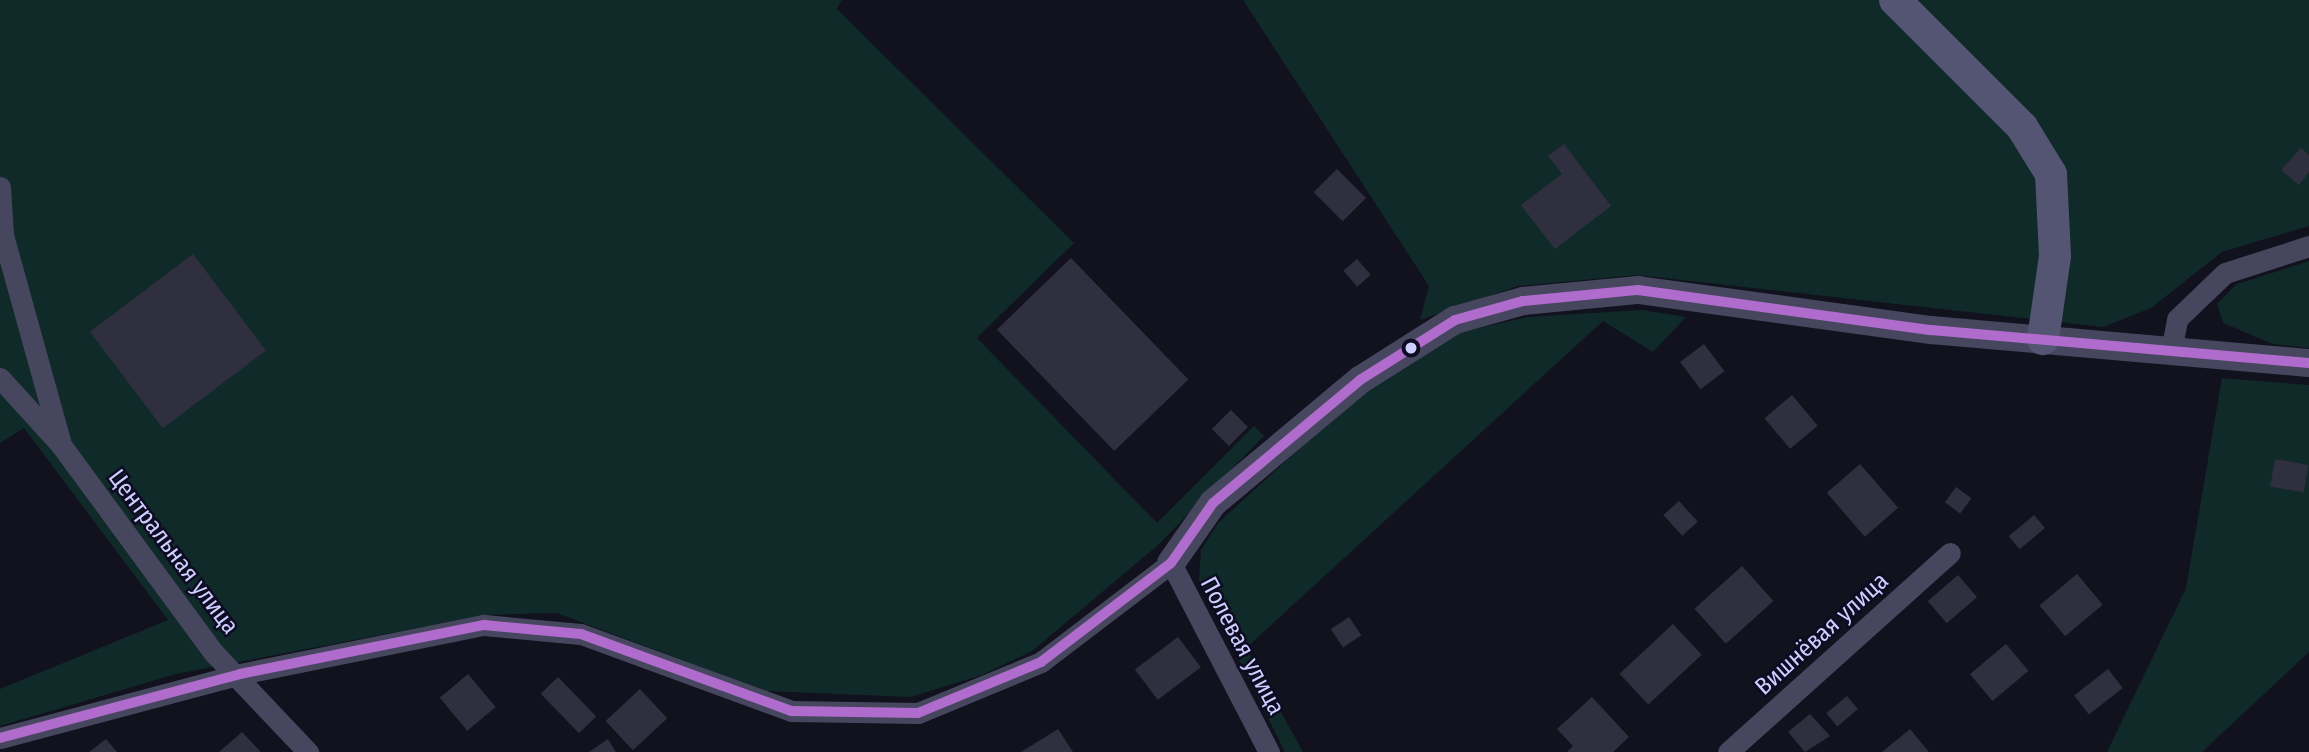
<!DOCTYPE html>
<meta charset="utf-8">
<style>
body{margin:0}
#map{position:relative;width:2309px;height:752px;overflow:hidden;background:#12111e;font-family:"Fira Sans Condensed",sans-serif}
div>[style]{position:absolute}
.green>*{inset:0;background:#0f2a28}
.building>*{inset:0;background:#302f40;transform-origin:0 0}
.minor>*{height:21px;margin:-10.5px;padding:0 10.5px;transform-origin:10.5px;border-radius:10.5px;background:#46475f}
.tertiary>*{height:28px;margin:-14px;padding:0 14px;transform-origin:14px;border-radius:14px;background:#46475f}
.secondary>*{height:32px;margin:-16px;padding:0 16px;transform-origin:16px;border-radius:16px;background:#535572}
.bus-1>*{height:10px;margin:-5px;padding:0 5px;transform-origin:5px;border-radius:5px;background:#b06ccc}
.dots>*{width:19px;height:19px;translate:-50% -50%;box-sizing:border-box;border:4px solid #0d0c23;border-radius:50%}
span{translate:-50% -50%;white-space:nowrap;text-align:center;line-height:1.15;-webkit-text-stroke:5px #0d0c23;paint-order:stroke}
.street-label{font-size:24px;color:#cecfff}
</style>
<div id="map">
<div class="green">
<i style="clip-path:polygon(0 0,842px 0,837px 9px,1074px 243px,977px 338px,1157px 523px,1254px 426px,1264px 436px,1157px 546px,1032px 651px,982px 675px,911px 697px,765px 691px,557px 613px,485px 615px,176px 674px,0 726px,0 689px,168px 620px,24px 428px,0 443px)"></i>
<i style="clip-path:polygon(1243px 0,2309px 0,2309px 226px,2222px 252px,2151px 308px,2103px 327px,1637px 275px,1518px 286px,1420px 320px,1429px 286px)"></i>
<i style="clip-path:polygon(2309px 261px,2309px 348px,2273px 344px,2223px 323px,2217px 304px,2237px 284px)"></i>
<i style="clip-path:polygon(1642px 310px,1686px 317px,1653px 352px,1603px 321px,1246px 648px,1303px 752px,1285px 752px,1199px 580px,1201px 550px,1218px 523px,1365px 389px,1462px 332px,1527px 317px)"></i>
<i style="clip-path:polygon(2222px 378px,2309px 385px,2309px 652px,2202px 752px,2107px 752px,2186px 588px)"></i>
</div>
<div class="building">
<i style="clip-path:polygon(1564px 144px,1611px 206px,1555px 249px,1521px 205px,1562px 174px,1548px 156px)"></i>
<i style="clip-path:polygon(2301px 148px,2309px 155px,2309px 172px,2299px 185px,2281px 170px)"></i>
<i style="left:1337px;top:169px;width:41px;height:33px;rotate:45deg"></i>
<i style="left:193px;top:254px;width:121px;height:129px;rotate:53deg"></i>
<i style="left:1071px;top:258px;width:169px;height:103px;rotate:46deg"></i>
<i style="left:1357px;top:259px;width:21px;height:18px;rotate:49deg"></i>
<i style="left:1704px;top:344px;width:34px;height:30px;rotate:53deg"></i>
<i style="left:1792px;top:395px;width:40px;height:36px;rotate:50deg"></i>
<i style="left:1231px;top:410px;width:24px;height:27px;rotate:45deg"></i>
<i style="left:2275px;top:459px;width:34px;height:28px;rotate:10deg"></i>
<i style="left:1860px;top:464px;width:58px;height:44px;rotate:49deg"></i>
<i style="left:1956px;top:487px;width:19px;height:19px;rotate:36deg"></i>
<i style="left:1679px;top:501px;width:28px;height:21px;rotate:48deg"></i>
<i style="left:2034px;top:515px;width:17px;height:33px;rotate:50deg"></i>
<i style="left:1742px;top:566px;width:47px;height:64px;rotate:48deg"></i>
<i style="left:2077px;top:574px;width:40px;height:49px;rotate:50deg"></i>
<i style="left:1958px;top:575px;width:29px;height:40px;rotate:49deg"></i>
<i style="left:1349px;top:617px;width:22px;height:22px;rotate:56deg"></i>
<i style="left:1673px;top:624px;width:42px;height:73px;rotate:47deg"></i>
<i style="left:1178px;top:637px;width:38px;height:54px;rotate:53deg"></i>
<i style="left:2006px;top:644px;width:35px;height:47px;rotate:50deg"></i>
<i style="left:2108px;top:669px;width:24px;height:43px;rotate:52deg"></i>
<i style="left:468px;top:674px;width:43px;height:37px;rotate:50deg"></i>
<i style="left:558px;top:677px;width:55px;height:24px;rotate:46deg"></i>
<i style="left:640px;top:689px;width:40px;height:47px;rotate:47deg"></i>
<i style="left:1847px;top:696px;width:17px;height:27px;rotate:50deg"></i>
<i style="clip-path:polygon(1592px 697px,1629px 737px,1613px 752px,1567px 752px,1573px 746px,1557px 729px)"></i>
<i style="clip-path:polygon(1810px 714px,1830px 736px,1805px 752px,1788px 732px)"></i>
<i style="clip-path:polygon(1058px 729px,1073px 752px,1021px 752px)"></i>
<i style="clip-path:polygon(1910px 729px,1929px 752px,1882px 752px)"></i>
<i style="clip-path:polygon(242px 732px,261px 752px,219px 752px)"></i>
<i style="clip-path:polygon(106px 739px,117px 752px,89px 752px)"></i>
<i style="clip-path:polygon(608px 739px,616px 752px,589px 752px)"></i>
</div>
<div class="minor">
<i style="left:0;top:187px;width:48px;rotate:86.4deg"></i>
<i style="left:3px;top:235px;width:213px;rotate:74.5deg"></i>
<i style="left:2171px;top:351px;width:33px;rotate:-79deg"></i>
<i style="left:2177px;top:319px;width:66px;rotate:-43.8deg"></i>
<i style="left:2225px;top:273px;width:88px;rotate:-17.8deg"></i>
<i style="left:0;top:378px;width:91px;rotate:47.7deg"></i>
<i style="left:61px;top:445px;width:258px;rotate:53.7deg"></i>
<i style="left:214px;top:653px;width:137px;rotate:46.5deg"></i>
<i style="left:0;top:738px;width:248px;rotate:-14.9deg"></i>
<i style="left:240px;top:674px;width:249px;rotate:-11.4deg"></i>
<i style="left:484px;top:625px;width:97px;rotate:5.3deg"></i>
<i style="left:581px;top:634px;width:224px;rotate:20.1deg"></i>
<i style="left:791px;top:711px;width:127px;rotate:0.9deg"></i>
<i style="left:918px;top:713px;width:133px;rotate:-22.5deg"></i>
<i style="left:1041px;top:662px;width:163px;rotate:-37.3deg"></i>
<i style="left:1171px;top:563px;width:213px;rotate:62.6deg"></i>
<i style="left:1728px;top:752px;width:298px;rotate:-41.9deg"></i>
</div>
<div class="tertiary">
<i style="left:1171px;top:563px;width:73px;rotate:-55deg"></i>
<i style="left:1213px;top:503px;width:192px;rotate:-39.9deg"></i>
<i style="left:1360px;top:380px;width:112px;rotate:-32.3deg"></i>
<i style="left:1455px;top:320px;width:71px;rotate:-15.6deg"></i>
<i style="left:1523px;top:301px;width:116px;rotate:-5.5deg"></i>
<i style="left:1638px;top:290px;width:296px;rotate:7.8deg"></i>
<i style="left:1931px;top:330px;width:379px;rotate:5deg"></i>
</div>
<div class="secondary">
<i style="left:1895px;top:0;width:180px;rotate:45deg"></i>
<i style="left:2022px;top:127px;width:55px;rotate:58.3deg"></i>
<i style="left:2051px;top:174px;width:82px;rotate:87.2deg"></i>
<i style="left:2055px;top:256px;width:84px;rotate:98.2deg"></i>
</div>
<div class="bus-1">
<i style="left:0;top:738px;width:248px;rotate:-14.9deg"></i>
<i style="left:240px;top:674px;width:249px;rotate:-11.4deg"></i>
<i style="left:484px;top:625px;width:97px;rotate:5.3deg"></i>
<i style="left:581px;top:634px;width:224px;rotate:20.1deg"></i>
<i style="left:791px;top:711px;width:127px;rotate:0.9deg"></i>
<i style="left:918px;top:713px;width:133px;rotate:-22.5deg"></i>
<i style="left:1041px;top:662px;width:163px;rotate:-37.3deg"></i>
<i style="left:1171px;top:563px;width:73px;rotate:-55deg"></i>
<i style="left:1213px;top:503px;width:192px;rotate:-39.9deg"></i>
<i style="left:1360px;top:380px;width:112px;rotate:-32.3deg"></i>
<i style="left:1455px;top:320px;width:71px;rotate:-15.6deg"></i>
<i style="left:1523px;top:301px;width:116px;rotate:-5.5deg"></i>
<i style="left:1638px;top:290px;width:296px;rotate:7.8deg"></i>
<i style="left:1931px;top:330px;width:379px;rotate:5deg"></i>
</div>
<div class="dots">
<i style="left:1411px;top:348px;background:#cecfff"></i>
</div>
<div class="street-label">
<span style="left:173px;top:552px;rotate:53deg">Центральная улица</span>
<span style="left:1822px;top:634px;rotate:-42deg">Вишнёвая улица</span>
<span style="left:1242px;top:646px;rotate:62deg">Полевая улица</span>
</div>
</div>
